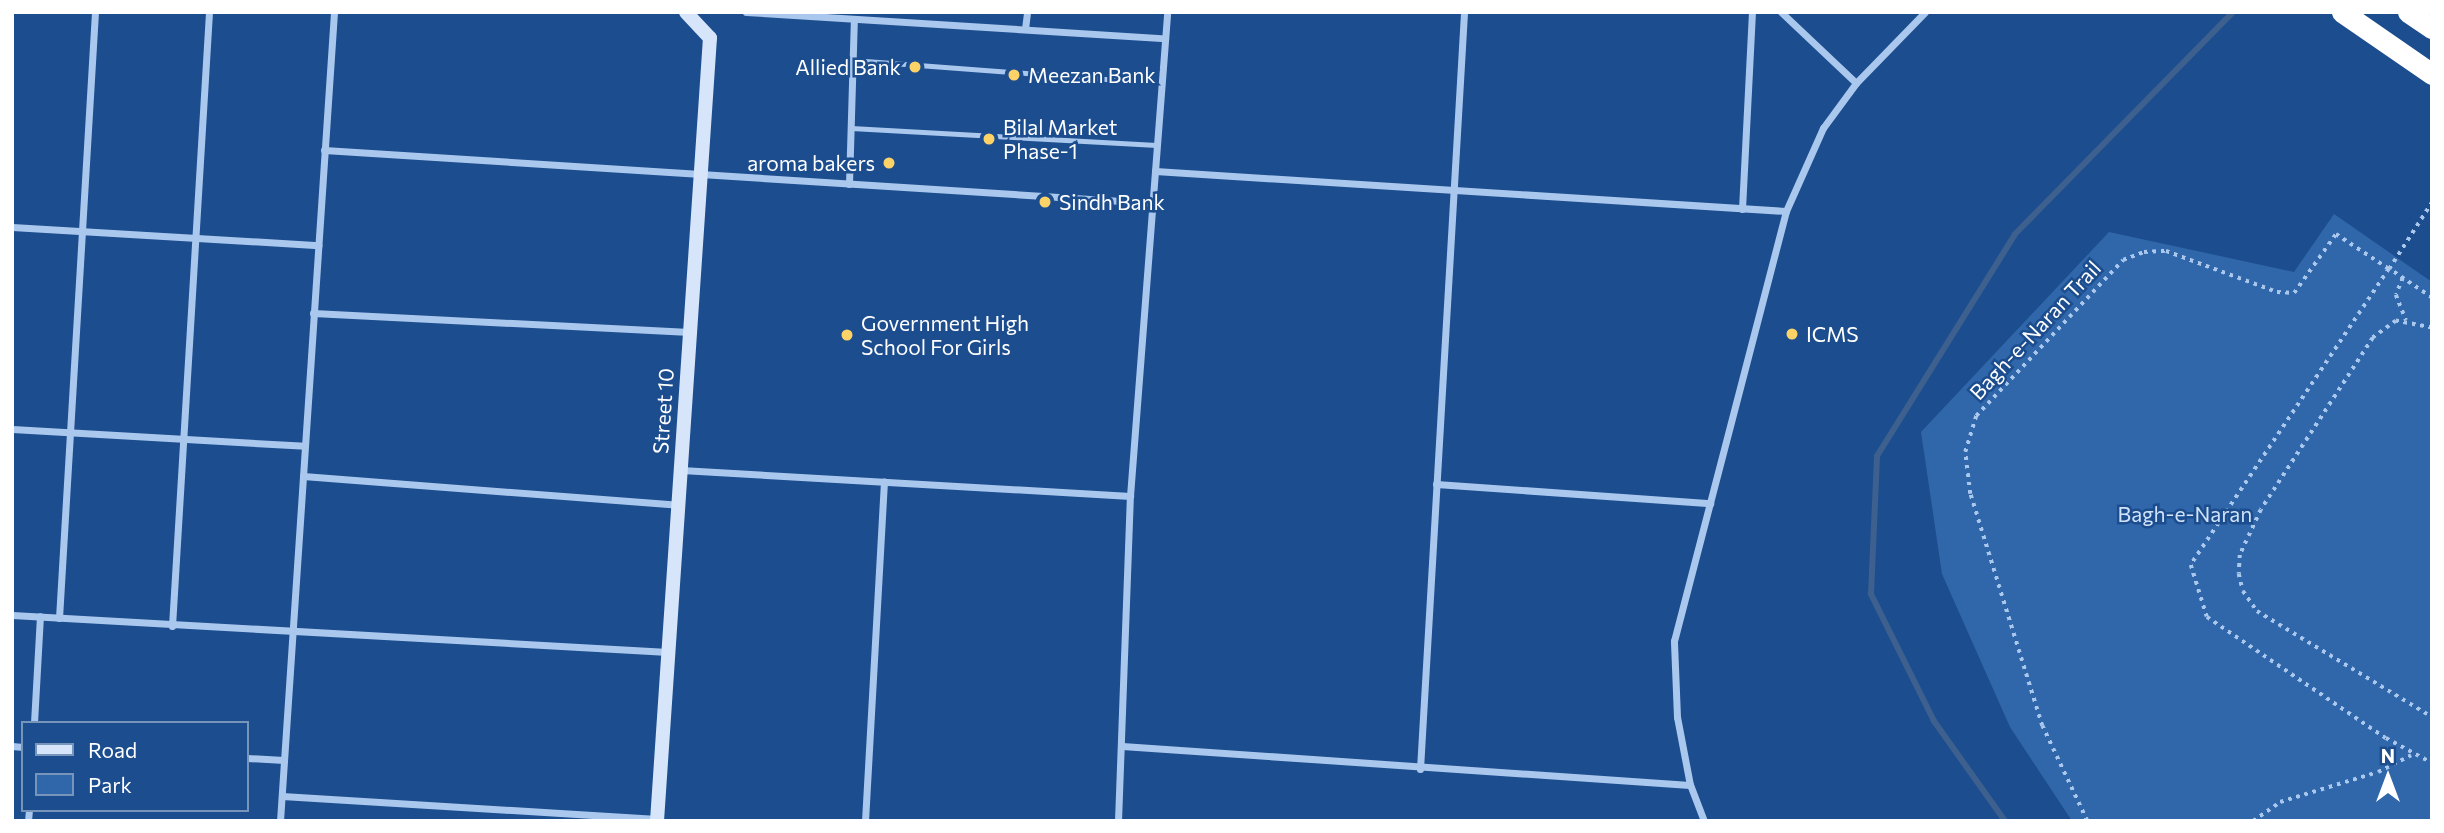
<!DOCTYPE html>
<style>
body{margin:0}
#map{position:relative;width:2444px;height:833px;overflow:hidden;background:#1c4d8e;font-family:Commissioner,sans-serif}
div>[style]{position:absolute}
.green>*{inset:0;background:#3067ab}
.stream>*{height:6px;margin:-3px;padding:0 3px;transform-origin:3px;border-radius:3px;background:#3d608f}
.path>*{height:3.5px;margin-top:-1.75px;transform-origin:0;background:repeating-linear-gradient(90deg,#aac8ed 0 3.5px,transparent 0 8.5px)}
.lane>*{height:5px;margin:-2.5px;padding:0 2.5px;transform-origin:2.5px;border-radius:2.5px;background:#aac8ed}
.street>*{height:7px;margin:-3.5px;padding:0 3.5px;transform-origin:3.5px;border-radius:3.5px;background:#aac8ed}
.secondary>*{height:14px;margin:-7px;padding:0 7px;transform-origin:7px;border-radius:7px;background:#d6e5fa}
.highway>*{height:21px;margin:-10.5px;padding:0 10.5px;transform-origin:10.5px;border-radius:10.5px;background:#fff}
.dots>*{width:19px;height:19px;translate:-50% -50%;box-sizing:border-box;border:4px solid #1c4d8e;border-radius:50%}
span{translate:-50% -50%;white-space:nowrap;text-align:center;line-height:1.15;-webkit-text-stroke:5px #1c4d8e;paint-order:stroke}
.poi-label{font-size:21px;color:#fff}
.right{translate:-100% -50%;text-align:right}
.left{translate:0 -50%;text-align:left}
.street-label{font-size:21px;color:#fff}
.park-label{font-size:21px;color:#cfe2f9}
.frame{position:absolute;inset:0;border:14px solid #fff;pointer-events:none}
.legend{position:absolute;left:21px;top:721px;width:228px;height:91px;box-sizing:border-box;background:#1c4d8e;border:2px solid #7794bb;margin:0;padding:9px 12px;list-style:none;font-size:21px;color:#fff}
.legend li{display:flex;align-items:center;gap:14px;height:35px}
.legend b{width:35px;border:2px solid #7794bb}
.north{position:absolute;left:2353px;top:742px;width:70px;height:70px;-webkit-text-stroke:5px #1c4d8e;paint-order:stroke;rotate:0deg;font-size:19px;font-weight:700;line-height:28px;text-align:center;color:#fff}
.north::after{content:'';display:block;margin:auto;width:24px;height:32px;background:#fff;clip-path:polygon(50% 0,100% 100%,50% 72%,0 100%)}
</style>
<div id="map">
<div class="green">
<i style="clip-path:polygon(2334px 214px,2432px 282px,2432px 821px,2072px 821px,2010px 727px,1942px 574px,1921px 432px,2109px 232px,2294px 272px)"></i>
</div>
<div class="stream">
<i style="left:2005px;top:821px;width:123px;rotate:-125.4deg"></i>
<i style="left:1934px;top:721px;width:142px;rotate:-116.4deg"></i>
<i style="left:1871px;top:594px;width:138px;rotate:-87.5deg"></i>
<i style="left:1877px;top:456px;width:261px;rotate:-58.1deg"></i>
<i style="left:2015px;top:234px;width:311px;rotate:-45.5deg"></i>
</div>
<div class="path">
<i style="left:2403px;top:278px;width:18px;rotate:112deg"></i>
<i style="left:2396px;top:295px;width:27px;rotate:68deg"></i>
<i style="left:2432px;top:298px;width:52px;rotate:-146deg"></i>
<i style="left:2389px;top:269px;width:356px;rotate:123.8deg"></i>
<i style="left:2191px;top:565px;width:54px;rotate:72.9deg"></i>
<i style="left:2207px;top:617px;width:216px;rotate:34.1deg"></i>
<i style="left:2386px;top:738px;width:52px;rotate:28.5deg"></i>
<i style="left:2432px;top:328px;width:37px;rotate:-169deg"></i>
<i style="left:2396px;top:321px;width:29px;rotate:144deg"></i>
<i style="left:2373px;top:338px;width:205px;rotate:123.1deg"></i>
<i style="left:2261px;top:510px;width:50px;rotate:115deg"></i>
<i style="left:2240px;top:555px;width:19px;rotate:93deg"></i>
<i style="left:2239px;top:574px;width:17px;rotate:77deg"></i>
<i style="left:2243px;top:591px;width:24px;rotate:55deg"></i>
<i style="left:2257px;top:611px;width:205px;rotate:31.2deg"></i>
<i style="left:2087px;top:821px;width:105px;rotate:-115.3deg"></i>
<i style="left:2042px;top:726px;width:243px;rotate:-107.2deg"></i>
<i style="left:1970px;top:494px;width:42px;rotate:-96.8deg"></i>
<i style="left:1965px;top:452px;width:38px;rotate:-73deg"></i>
<i style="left:1976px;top:416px;width:214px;rotate:-46.7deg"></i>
<i style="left:2123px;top:260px;width:22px;rotate:-21deg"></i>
<i style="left:2144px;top:252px;width:22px;rotate:-3deg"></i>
<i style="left:2166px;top:251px;width:118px;rotate:20.3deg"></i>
<i style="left:2277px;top:292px;width:17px;rotate:3deg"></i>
<i style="left:2294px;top:293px;width:72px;rotate:-54.6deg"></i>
<i style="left:2336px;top:234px;width:64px;rotate:33.4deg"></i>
<i style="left:2389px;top:269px;width:80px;rotate:-57.3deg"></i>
<i style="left:2253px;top:821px;width:33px;rotate:-35deg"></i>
<i style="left:2280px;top:802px;width:102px;rotate:-17deg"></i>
<i style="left:2378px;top:772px;width:37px;rotate:-27deg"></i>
</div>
<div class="lane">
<i style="left:852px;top:60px;width:267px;rotate:4.3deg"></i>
<i style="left:851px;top:128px;width:306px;rotate:3.2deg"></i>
</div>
<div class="street">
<i style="left:746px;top:12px;width:420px;rotate:3.6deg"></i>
<i style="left:1781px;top:12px;width:103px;rotate:43.4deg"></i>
<i style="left:1025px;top:29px;width:17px;rotate:-83deg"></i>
<i style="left:324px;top:150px;width:830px;rotate:3.66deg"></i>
<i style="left:1155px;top:171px;width:632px;rotate:3.63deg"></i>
<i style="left:849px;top:184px;width:165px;rotate:-88.3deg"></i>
<i style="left:1742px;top:209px;width:197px;rotate:-87.1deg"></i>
<i style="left:12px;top:227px;width:307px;rotate:3.4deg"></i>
<i style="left:313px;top:313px;width:377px;rotate:2.9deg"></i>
<i style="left:12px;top:429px;width:293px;rotate:3.3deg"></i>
<i style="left:681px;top:470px;width:450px;rotate:3.3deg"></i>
<i style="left:303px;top:476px;width:376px;rotate:4.4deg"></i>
<i style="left:1436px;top:484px;width:275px;rotate:4deg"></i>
<i style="left:12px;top:615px;width:657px;rotate:3.23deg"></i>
<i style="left:59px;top:618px;width:607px;rotate:-86.6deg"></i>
<i style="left:172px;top:626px;width:615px;rotate:-86.55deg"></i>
<i style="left:34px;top:723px;width:107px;rotate:-86.8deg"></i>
<i style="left:12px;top:746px;width:11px;rotate:5deg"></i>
<i style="left:1122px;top:746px;width:569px;rotate:3.93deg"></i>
<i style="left:247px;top:758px;width:37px;rotate:3deg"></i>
<i style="left:1420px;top:769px;width:758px;rotate:-86.67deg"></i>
<i style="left:282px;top:796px;width:376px;rotate:3.5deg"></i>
<i style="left:28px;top:821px;width:11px;rotate:-85deg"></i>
<i style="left:280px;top:821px;width:811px;rotate:-86.18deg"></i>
<i style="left:865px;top:821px;width:340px;rotate:-86.8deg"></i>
<i style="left:1118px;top:821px;width:325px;rotate:-87.9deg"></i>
<i style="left:1130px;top:496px;width:485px;rotate:-85.6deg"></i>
<i style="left:1704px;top:821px;width:39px;rotate:-111deg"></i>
<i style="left:1690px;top:785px;width:69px;rotate:-100.8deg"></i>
<i style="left:1677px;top:717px;width:76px;rotate:-92.3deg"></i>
<i style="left:1674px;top:641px;width:444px;rotate:-75.4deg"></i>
<i style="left:1786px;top:211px;width:91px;rotate:-66deg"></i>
<i style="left:1823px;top:128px;width:56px;rotate:-53.7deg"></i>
<i style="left:1856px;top:83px;width:99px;rotate:-45.8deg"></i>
</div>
<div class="secondary">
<i style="left:657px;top:821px;width:785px;rotate:-86.13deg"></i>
<i style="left:710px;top:38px;width:35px;rotate:-133deg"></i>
</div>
<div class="highway">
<i style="left:2342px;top:12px;width:109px;rotate:34.6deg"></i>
<i style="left:2408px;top:12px;width:29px;rotate:34deg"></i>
</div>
<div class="dots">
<i style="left:915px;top:67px;background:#fdd368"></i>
<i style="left:1014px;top:75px;background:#fdd368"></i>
<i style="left:989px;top:139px;background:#fdd368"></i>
<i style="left:889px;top:163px;background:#fdd368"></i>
<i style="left:1045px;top:202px;background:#fdd368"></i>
<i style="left:1792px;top:334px;background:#fdd368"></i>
<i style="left:847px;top:335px;background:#fdd368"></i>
</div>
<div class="poi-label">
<span class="right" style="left:901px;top:67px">Allied Bank</span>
<span class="left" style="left:1028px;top:75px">Meezan Bank</span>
<span class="left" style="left:1003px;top:139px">Bilal Market<br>Phase-1</span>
<span class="right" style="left:875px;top:163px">aroma bakers</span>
<span class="left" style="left:1059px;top:202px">Sindh Bank</span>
<span class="left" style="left:861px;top:335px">Government High<br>School For Girls</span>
<span class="left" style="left:1806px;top:334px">ICMS</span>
</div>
<div class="street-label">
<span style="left:2035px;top:330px;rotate:-47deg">Bagh-e-Naran Trail</span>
<span style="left:663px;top:411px;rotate:-86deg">Street 10</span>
</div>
<div class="park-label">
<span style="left:2185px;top:514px">Bagh-e-Naran</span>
</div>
<div class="frame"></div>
<ul class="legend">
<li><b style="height:9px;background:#d6e5fa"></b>Road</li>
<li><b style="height:19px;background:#3067ab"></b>Park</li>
</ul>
<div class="north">N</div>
</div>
